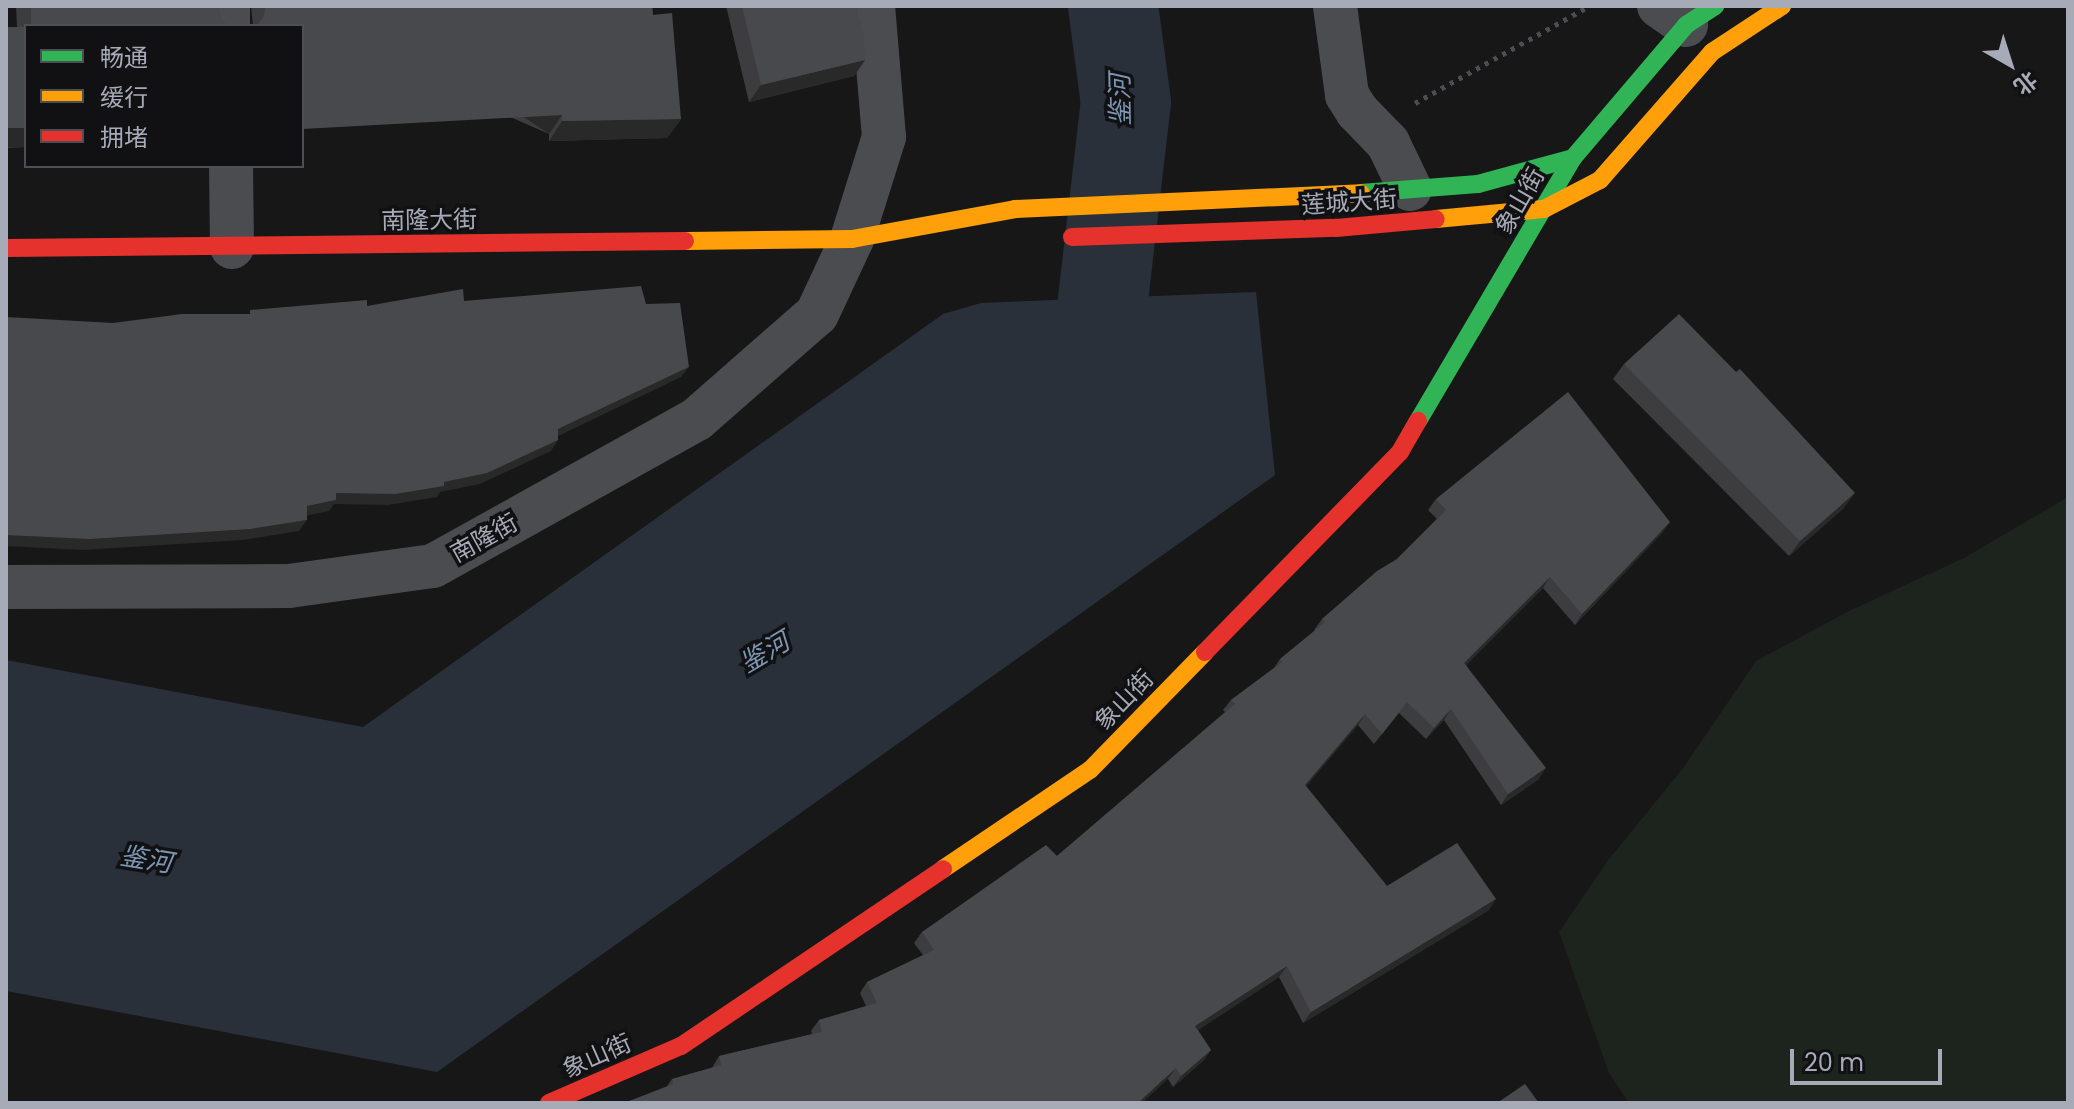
<!DOCTYPE html>
<meta charset="utf-8">
<style>
body{margin:0}
#map{position:relative;width:2074px;height:1109px;overflow:hidden;background:#171717;font-family:Poppins,"Noto Sans SC",sans-serif}
div>[style]{position:absolute}
.green>*{inset:0;background:#1d241e}
.water>*{inset:0;background:#293039}
.river>*{height:90px;margin:-45px;padding:0 45px;transform-origin:45px;border-radius:45px;background:#293039}
.path>*{height:5px;margin-top:-2.5px;transform-origin:0;background:repeating-linear-gradient(90deg,#4d4d52 0 4px,transparent 0 10px)}
.street>*{height:44px;margin:-22px;padding:0 22px;transform-origin:22px;border-radius:22px;background:#4b4c50}
.fast>*{height:18px;margin:-9px;padding:0 9px;transform-origin:9px;border-radius:9px;background:#30b455}
.slow>*{height:18px;margin:-9px;padding:0 9px;transform-origin:9px;border-radius:9px;background:#ff9f0a}
.jam>*{height:18px;margin:-9px;padding:0 9px;transform-origin:9px;border-radius:9px;background:#e5322d}
.wall>*{inset:0;background:#3d3d3f}
.shaded-wall>*{inset:0;background:#29292a;transform-origin:0 0}
.building>*{inset:0;background:#48494c;transform-origin:0 0}
span{translate:-50% -50%;white-space:nowrap;text-align:center;line-height:1.15;-webkit-text-stroke:7px #111113;paint-order:stroke}
.street-label{font-size:24px;color:#a7abb8}
.water-label{font-size:26px;color:#7d96b4;font-style:italic}
.frame{position:absolute;inset:0;border:8px solid #a7abb8;pointer-events:none}
.legend{position:absolute;left:24px;top:24px;width:280px;height:144px;box-sizing:border-box;background:#111113;border:2px solid #4d4f55;margin:0;padding:10px 14px;list-style:none;font-size:24px;color:#a7abb8}
.legend li{display:flex;align-items:center;gap:16px;height:40px}
.legend b{width:40px;border:2px solid #4d4f55}
.north{position:absolute;left:1970px;top:24px;width:80px;height:80px;-webkit-text-stroke:6px #111113;paint-order:stroke;rotate:141deg;font-size:22px;font-weight:700;line-height:32px;text-align:center;color:#a7abb8}
.north::after{content:'';display:block;margin:auto;width:28px;height:36px;background:#a7abb8;clip-path:polygon(50% 0,100% 100%,50% 72%,0 100%)}
.scale{position:absolute;left:1790px;top:1049px;width:152px;height:36px;box-sizing:border-box;border:4px solid #a7abb8;border-top:0;padding-left:10px;font-size:24px;line-height:28px;white-space:nowrap;color:#a7abb8;-webkit-text-stroke:6px #111113;paint-order:stroke}
</style>
<div id="map">
<div class="green">
<i style="clip-path:polygon(2068px 497px,2068px 1103px,1629px 1103px,1609px 1073px,1559px 932px,1609px 859px,1684px 767px,1756px 661px,1849px 611px,1964px 558px)"></i>
</div>
<div class="water">
<i style="clip-path:polygon(1256px 292px,1275px 475px,437px 1072px,6px 991px,6px 660px,363px 727px,943px 314px,981px 303px)"></i>
</div>
<div class="river">
<i style="left:1083px;top:418px;width:9px;rotate:-41deg"></i>
<i style="left:1090px;top:412px;width:311px;rotate:-83.4deg"></i>
<i style="left:1126px;top:103px;width:98px;rotate:-97.6deg"></i>
</div>
<div class="path">
<i style="left:1415px;top:103px;width:199px;rotate:-29.1deg"></i>
</div>
<div class="street">
<i style="left:228px;top:6px;width:20px;rotate:90deg"></i>
<i style="left:1335px;top:6px;width:90px;rotate:82.3deg"></i>
<i style="left:1347px;top:95px;width:19px;rotate:58deg"></i>
<i style="left:1357px;top:111px;width:45px;rotate:45.9deg"></i>
<i style="left:1388px;top:143px;width:51px;rotate:64.4deg"></i>
<i style="left:1659px;top:6px;width:33px;rotate:35deg"></i>
<i style="left:231px;top:166px;width:81px;rotate:89.3deg"></i>
<i style="left:6px;top:587px;width:283px;rotate:-0.2deg"></i>
<i style="left:289px;top:586px;width:145px;rotate:-7.9deg"></i>
<i style="left:433px;top:566px;width:302px;rotate:-29.1deg"></i>
<i style="left:697px;top:419px;width:159px;rotate:-41.2deg"></i>
<i style="left:817px;top:314px;width:83px;rotate:-65deg"></i>
<i style="left:852px;top:239px;width:107px;rotate:-72.6deg"></i>
<i style="left:884px;top:137px;width:131px;rotate:-94.8deg"></i>
</div>
<div class="fast">
<i style="left:1361px;top:193px;width:117px;rotate:-4.4deg"></i>
<i style="left:1478px;top:184px;width:98px;rotate:-15.3deg"></i>
<i style="left:1573px;top:158px;width:175px;rotate:-49.6deg"></i>
<i style="left:1686px;top:25px;width:35px;rotate:-33deg"></i>
<i style="left:1418px;top:421px;width:305px;rotate:-59.5deg"></i>
</div>
<div class="slow">
<i style="left:1436px;top:219px;width:108px;rotate:-5.3deg"></i>
<i style="left:1544px;top:209px;width:63px;rotate:-27.4deg"></i>
<i style="left:1600px;top:180px;width:170px;rotate:-48.8deg"></i>
<i style="left:1712px;top:52px;width:84px;rotate:-33.3deg"></i>
<i style="left:685px;top:241px;width:167px;rotate:-0.7deg"></i>
<i style="left:852px;top:239px;width:166px;rotate:-10.4deg"></i>
<i style="left:1015px;top:209px;width:346px;rotate:-2.6deg"></i>
<i style="left:943px;top:869px;width:177px;rotate:-34deg"></i>
<i style="left:1090px;top:770px;width:165px;rotate:-45.7deg"></i>
</div>
<div class="jam">
<i style="left:1072px;top:237px;width:264px;rotate:-2deg"></i>
<i style="left:1336px;top:228px;width:100px;rotate:-5.1deg"></i>
<i style="left:6px;top:248px;width:679px;rotate:-0.59deg"></i>
<i style="left:1205px;top:652px;width:279px;rotate:-45.7deg"></i>
<i style="left:1400px;top:452px;width:36px;rotate:-60deg"></i>
<i style="left:549px;top:1103px;width:144px;rotate:-23.4deg"></i>
<i style="left:681px;top:1046px;width:316px;rotate:-34deg"></i>
</div>
<div class="wall">
<i style="clip-path:polygon(16px 6px,218px 6px,220px 18px,227px 26px,26px 26px,26px 147px,6px 148px,6px 28px,17px 27px)"></i>
<i style="clip-path:polygon(251px 6px,652px 6px,653px 15px,681px 119px,667px 138px,549px 141px,549px 134px,302px 26px,253px 26px)"></i>
<i style="clip-path:polygon(726px 6px,856px 6px,865px 60px,854px 76px,749px 102px)"></i>
<i style="clip-path:polygon(1624px 364px,1736px 372px,1844px 508px,1789px 556px,1613px 379px)"></i>
<i style="clip-path:polygon(1436px 499px,1663px 532px,1575px 625px,1543px 588px,1466px 665px,1539px 779px,1501px 805px,1444px 720px,1426px 739px,1399px 713px,1374px 744px,1358px 725px,1306px 786px,1387px 886px,1489px 910px,1303px 1023px,1279px 977px,1198px 1030px,1211px 1050px,1203px 1061px,1173px 1087px,1168px 1079px,667px 1086px,672px 1079px,712px 1068px,719px 1056px,812px 1034px,811px 1031px,819px 1020px,866px 1006px,860px 993px,867px 982px,923px 955px,914px 943px,922px 932px,1057px 856px,1225px 712px,1223px 710px,1231px 700px,1274px 668px,1280px 659px,1315px 631px,1314px 630px,1322px 619px,1397px 559px,1437px 519px,1428px 510px)"></i>
</div>
<div class="shaded-wall">
<i style="clip-path:polygon(865px 60px,854px 76px,749px 102px,761px 85px)"></i>
<i style="left:562px;top:115px;width:23px;height:260px;rotate:124deg"></i>
<i style="clip-path:polygon(681px 119px,667px 138px,549px 141px,562px 121px)"></i>
<i style="left:26px;top:128px;width:19px;height:20px;rotate:90deg"></i>
<i style="clip-path:polygon(689px 367px,681px 377px,550px 440px,558px 429px)"></i>
<i style="clip-path:polygon(558px 440px,551px 451px,480px 484px,440px 492px,437px 497px,388px 505px,334px 504px,329px 511px,299px 517px,307px 506px,336px 493px,444px 482px)"></i>
<i style="clip-path:polygon(1855px 493px,1844px 508px,1789px 556px,1800px 541px)"></i>
<i style="clip-path:polygon(307px 520px,299px 531px,243px 540px,82px 550px,6px 546px,6px 535px)"></i>
<i style="clip-path:polygon(1670px 522px,1663px 532px,1575px 625px,1582px 614px)"></i>
<i style="clip-path:polygon(1550px 577px,1543px 588px,1457px 674px,1464px 663px)"></i>
<i style="clip-path:polygon(1451px 709px,1444px 720px,1426px 739px,1434px 728px)"></i>
<i style="clip-path:polygon(1365px 714px,1358px 725px,1298px 796px,1305px 785px)"></i>
<i style="clip-path:polygon(1546px 768px,1539px 779px,1501px 805px,1508px 794px)"></i>
<i style="clip-path:polygon(1496px 899px,1489px 910px,1303px 1023px,1311px 1012px)"></i>
<i style="clip-path:polygon(1287px 966px,1279px 977px,1187px 1037px,1195px 1026px)"></i>
<i style="clip-path:polygon(1211px 1050px,1203px 1061px,1173px 1087px,1181px 1076px)"></i>
<i style="clip-path:polygon(1176px 1068px,1168px 1079px,1142px 1103px,1138px 1103px)"></i>
</div>
<div class="building">
<i style="clip-path:polygon(31px 6px,218px 6px,220px 18px,227px 26px,31px 26px)"></i>
<i style="clip-path:polygon(266px 6px,652px 6px,653px 15px,672px 13px,681px 119px,562px 121px,562px 115px,302px 129px,302px 26px,256px 26px,263px 18px)"></i>
<i style="clip-path:polygon(742px 6px,856px 6px,863px 31px,865px 60px,761px 85px)"></i>
<i style="left:26px;top:27px;width:101px;height:20px;rotate:90deg"></i>
<i style="clip-path:polygon(641px 286px,646px 304px,680px 303px,689px 367px,558px 429px,558px 440px,487px 473px,444px 482px,444px 486px,395px 494px,336px 493px,336px 500px,307px 506px,307px 520px,250px 529px,90px 539px,6px 535px,6px 317px,113px 323px,182px 314px,250px 314px,250px 310px,367px 300px,367px 306px,463px 289px,464px 301px)"></i>
<i style="clip-path:polygon(1679px 314px,1736px 372px,1740px 369px,1855px 493px,1800px 541px,1624px 364px)"></i>
<i style="clip-path:polygon(1568px 392px,1670px 522px,1582px 614px,1550px 577px,1464px 663px,1546px 768px,1508px 794px,1451px 709px,1434px 728px,1407px 702px,1382px 734px,1365px 714px,1305px 785px,1387px 886px,1457px 843px,1496px 899px,1311px 1012px,1287px 966px,1195px 1026px,1211px 1050px,1181px 1076px,1176px 1068px,1138px 1103px,624px 1103px,673px 1084px,672px 1079px,721px 1065px,719px 1056px,822px 1032px,819px 1020px,877px 1003px,867px 982px,934px 950px,922px 932px,1046px 845px,1057px 856px,1235px 704px,1231px 700px,1282px 662px,1280px 659px,1325px 622px,1322px 619px,1377px 571px,1397px 559px,1446px 510px,1436px 499px)"></i>
<i style="clip-path:polygon(1525px 1084px,1539px 1103px,1497px 1103px)"></i>
</div>
<div class="street-label">
<span style="left:1520px;top:201px;rotate:-60deg">象山街</span>
<span style="left:1349px;top:202px;rotate:-4deg">莲城大街</span>
<span style="left:429px;top:220px;rotate:-1deg">南隆大街</span>
<span style="left:484px;top:538px;rotate:-29deg">南隆街</span>
<span style="left:1124px;top:700px;rotate:-46deg">象山街</span>
<span style="left:597px;top:1056px;rotate:-24deg">象山街</span>
</div>
<div class="water-label">
<span style="left:1121px;top:100px;rotate:-91deg">鉴河</span>
<span style="left:765px;top:653px;rotate:-31deg">鉴河</span>
<span style="left:146px;top:860px;rotate:9deg">鉴河</span>
</div>
<div class="frame"></div>
<ul class="legend">
<li><b style="height:10px;background:#30b455"></b>畅通</li>
<li><b style="height:10px;background:#ff9f0a"></b>缓行</li>
<li><b style="height:10px;background:#e5322d"></b>拥堵</li>
</ul>
<div class="north">北</div>
<div class="scale">20 m</div>
</div>
